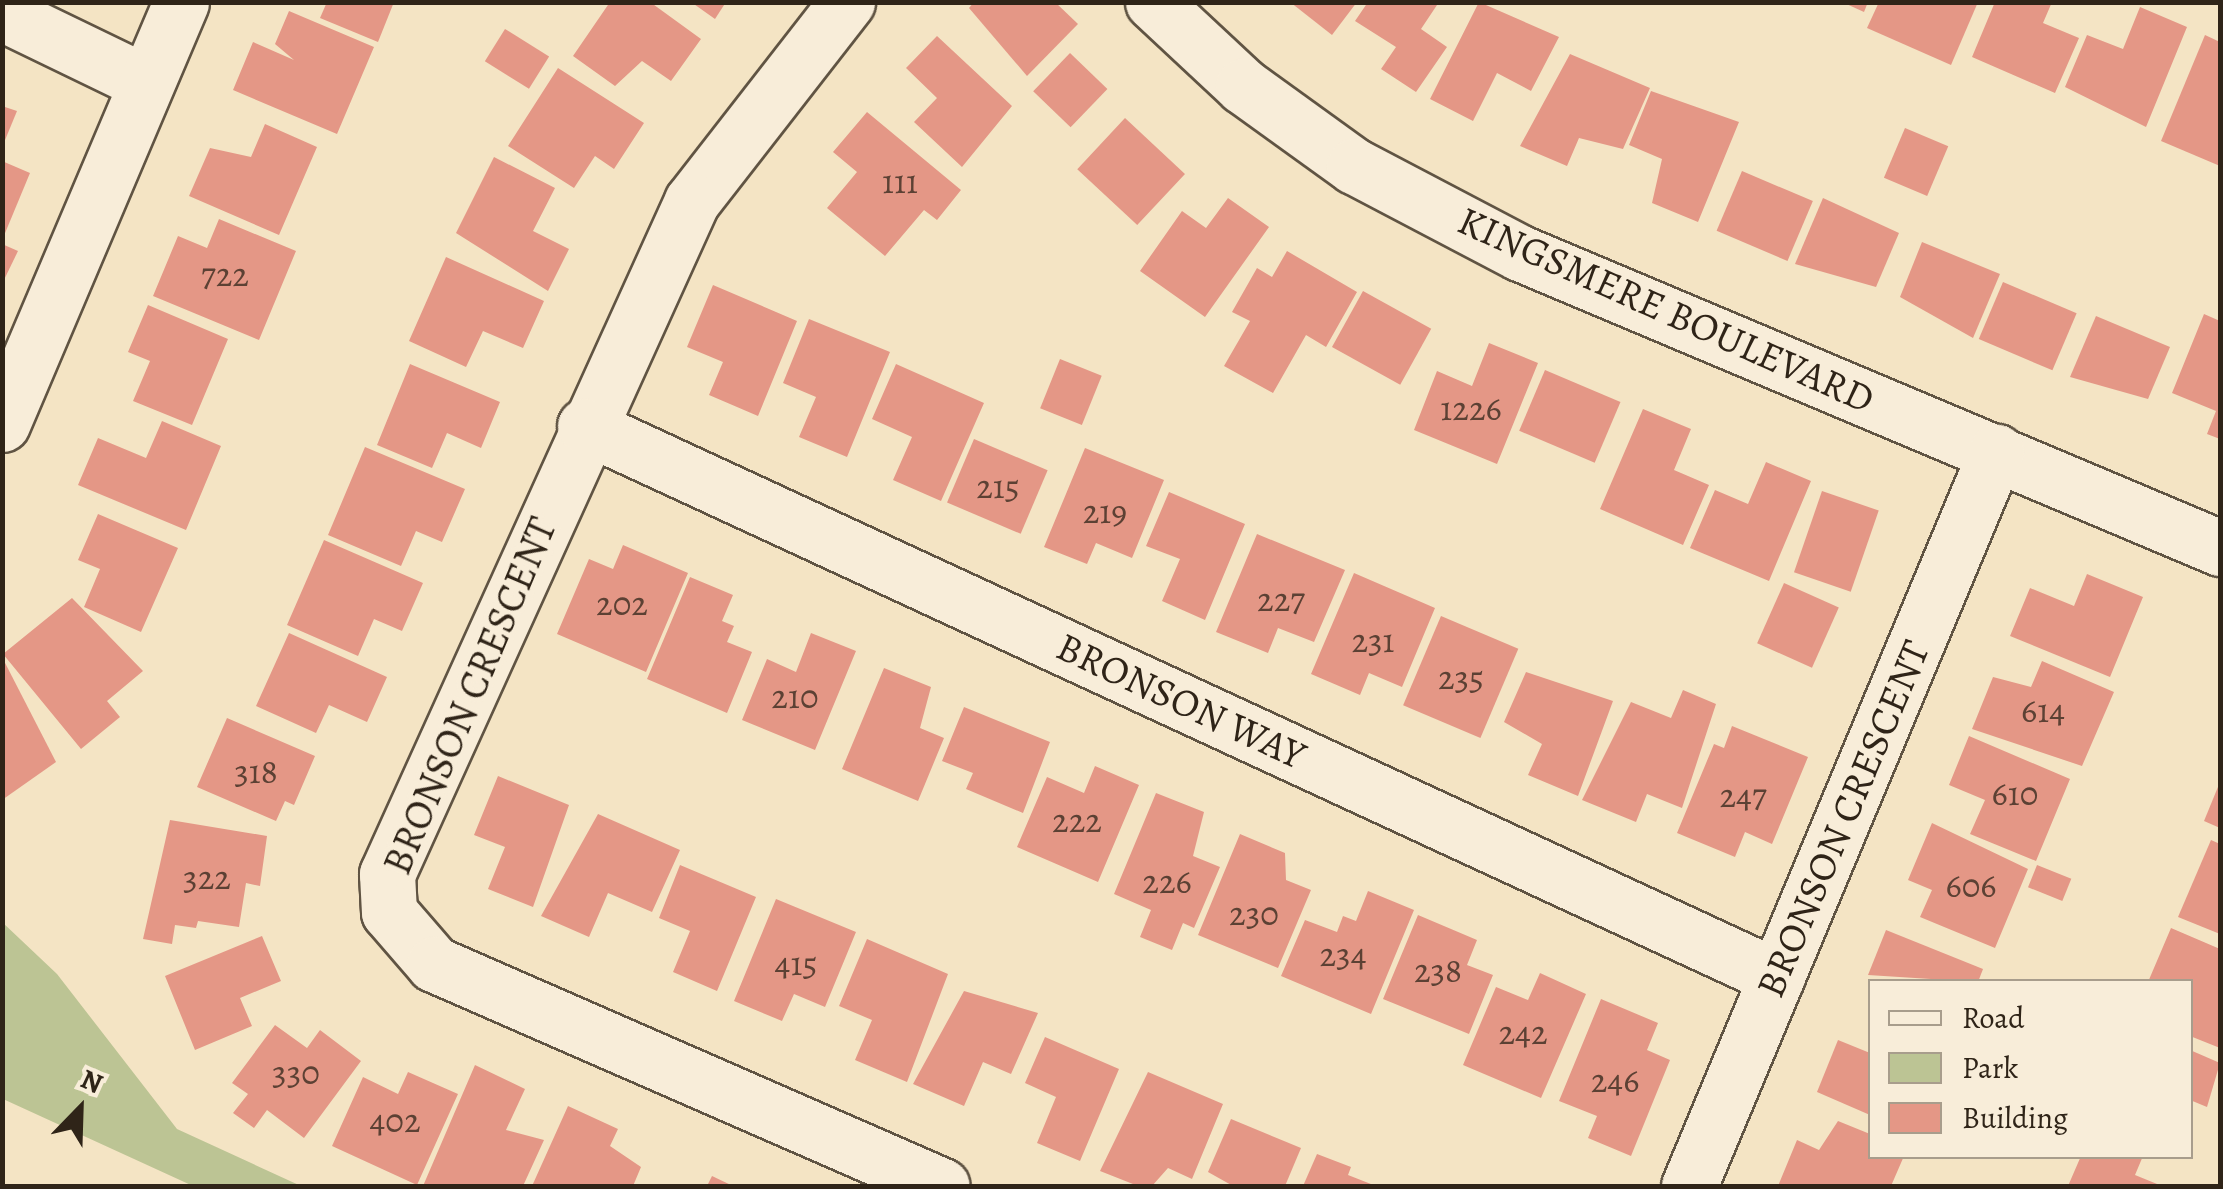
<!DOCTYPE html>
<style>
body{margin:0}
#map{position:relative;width:2223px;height:1189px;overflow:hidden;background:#f4e4c4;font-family:Alegreya,serif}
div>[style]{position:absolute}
.green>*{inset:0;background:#bcc494}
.building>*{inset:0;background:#e49786;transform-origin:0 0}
.roads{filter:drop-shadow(2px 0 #605443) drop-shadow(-2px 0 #605443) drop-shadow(0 2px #605443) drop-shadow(0 -2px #605443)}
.minor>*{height:55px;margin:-27.5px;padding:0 27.5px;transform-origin:27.5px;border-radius:27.5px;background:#f8edd9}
span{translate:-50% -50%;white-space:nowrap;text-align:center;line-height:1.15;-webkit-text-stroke:10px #f8edd9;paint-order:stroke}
.number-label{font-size:35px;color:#5c4134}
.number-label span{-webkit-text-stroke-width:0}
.street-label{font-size:40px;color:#2f2418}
.frame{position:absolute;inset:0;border:5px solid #2f2418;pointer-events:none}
.legend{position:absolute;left:1868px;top:979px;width:325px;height:180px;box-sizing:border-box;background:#f8edd9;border:2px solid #a89d8c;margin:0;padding:12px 18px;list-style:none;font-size:30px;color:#2f2418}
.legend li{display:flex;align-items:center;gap:20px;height:50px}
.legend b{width:50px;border:2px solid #a89d8c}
.north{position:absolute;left:30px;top:1059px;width:100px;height:100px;-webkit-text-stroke:8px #f8edd9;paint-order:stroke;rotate:23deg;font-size:28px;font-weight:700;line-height:40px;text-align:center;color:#2f2418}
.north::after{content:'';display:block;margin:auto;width:35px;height:45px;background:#2f2418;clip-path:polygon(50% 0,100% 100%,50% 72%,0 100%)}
</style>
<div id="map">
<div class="green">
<i style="clip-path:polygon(2px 922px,57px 974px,177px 1129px,301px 1186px,193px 1186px,3px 1099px)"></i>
</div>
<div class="building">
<i style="clip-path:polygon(327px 2px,394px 2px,378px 42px,320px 18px)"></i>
<i style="clip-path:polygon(610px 2px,650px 2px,701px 39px,671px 81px,642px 61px,615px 86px,573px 56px)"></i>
<i style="clip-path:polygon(691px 2px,726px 2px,715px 19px)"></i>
<i style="clip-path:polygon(974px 2px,1055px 2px,1078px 24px,1027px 76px,969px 8px)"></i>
<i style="clip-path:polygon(1290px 2px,1357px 2px,1332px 35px)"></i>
<i style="clip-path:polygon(1368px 2px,1439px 2px,1421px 29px,1447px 47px,1416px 92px,1381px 69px,1396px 47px,1355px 21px)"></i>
<i style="clip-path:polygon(1479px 2px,1559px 37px,1531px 91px,1497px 73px,1473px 121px,1430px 99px)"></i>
<i style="clip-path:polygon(1842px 2px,1868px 2px,1864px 12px)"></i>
<i style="clip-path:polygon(1879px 2px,1978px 2px,1951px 65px,1867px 28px)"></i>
<i style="clip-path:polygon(1995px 2px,2052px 2px,2043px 23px,2079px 38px,2055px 93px,1972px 57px)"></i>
<i style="clip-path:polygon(2140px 7px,2187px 27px,2146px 127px,2065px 87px,2087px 35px,2123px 49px)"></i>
<i style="clip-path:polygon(289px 11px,374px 47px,337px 134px,233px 90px,253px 42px,294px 60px,275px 44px)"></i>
<i style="left:505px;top:29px;width:52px;height:38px;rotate:32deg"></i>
<i style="clip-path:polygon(2205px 35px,2220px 42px,2220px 166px,2161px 141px)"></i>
<i style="clip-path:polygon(937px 36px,1012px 106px,962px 167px,914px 122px,937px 98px,906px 68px)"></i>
<i style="left:1070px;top:53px;width:52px;height:53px;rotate:44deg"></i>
<i style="clip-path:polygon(1570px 54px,1650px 88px,1623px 149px,1579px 138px,1567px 166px,1520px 146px)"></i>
<i style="clip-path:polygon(558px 68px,644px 123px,614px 169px,595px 156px,574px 188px,508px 146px)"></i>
<i style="clip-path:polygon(1651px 91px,1739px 122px,1698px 222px,1652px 203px,1662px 159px,1629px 145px)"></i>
<i style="clip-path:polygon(2px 106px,17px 111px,3px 145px,2px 145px)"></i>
<i style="clip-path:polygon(867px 112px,961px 190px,937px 220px,924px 210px,885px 256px,827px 208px,857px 172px,833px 152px)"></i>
<i style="left:1125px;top:118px;width:82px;height:70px;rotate:43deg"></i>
<i style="clip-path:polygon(265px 124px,317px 147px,279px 235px,189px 196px,210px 148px,251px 157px)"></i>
<i style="left:1905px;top:128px;width:47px;height:54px;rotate:23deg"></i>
<i style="clip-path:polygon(494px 157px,555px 188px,533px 231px,569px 249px,548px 291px,456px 233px)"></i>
<i style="clip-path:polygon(2px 161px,30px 173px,3px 238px,2px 238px)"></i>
<i style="left:1742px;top:171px;width:77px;height:65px;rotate:23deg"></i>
<i style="clip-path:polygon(1228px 198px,1269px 227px,1205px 317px,1140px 271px,1182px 211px,1206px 228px)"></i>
<i style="clip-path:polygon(1823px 198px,1899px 233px,1876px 287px,1795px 264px)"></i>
<i style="clip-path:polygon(219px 219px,296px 251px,259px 340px,153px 296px,178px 236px,207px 248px)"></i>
<i style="clip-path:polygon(1922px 242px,2000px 274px,1973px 338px,1900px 297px)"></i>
<i style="clip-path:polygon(2px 244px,18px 251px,2px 284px)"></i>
<i style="clip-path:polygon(1287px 251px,1357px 292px,1326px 347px,1306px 335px,1273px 393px,1224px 366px,1250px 321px,1232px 312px,1257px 268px,1272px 277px)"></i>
<i style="clip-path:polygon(446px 257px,544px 301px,523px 348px,483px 331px,466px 367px,409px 341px)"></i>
<i style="left:2003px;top:282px;width:80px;height:62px;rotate:23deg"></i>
<i style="clip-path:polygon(713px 285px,797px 321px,758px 416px,709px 395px,723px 362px,687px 347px)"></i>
<i style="left:1363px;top:291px;width:78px;height:64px;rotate:29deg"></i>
<i style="clip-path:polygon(148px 305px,228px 339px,192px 425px,133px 401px,150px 361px,128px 352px)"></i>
<i style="clip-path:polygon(2204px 314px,2220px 321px,2220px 439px,2207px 434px,2216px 411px,2172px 393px)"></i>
<i style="clip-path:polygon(2096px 316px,2170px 347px,2148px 399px,2070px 377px)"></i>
<i style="clip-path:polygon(809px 319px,890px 352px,847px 457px,799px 437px,816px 397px,783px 383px)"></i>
<i style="clip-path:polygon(1489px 343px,1538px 363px,1497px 464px,1414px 430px,1437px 371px,1472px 386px)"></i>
<i style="left:1060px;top:359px;width:45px;height:53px;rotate:22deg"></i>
<i style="clip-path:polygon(410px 364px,500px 402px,481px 448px,447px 433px,432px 468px,377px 445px)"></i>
<i style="clip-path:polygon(896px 364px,984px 403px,941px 501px,893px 480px,912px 437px,872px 419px)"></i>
<i style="left:1545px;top:370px;width:82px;height:66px;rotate:23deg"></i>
<i style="clip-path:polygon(1643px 409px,1691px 429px,1674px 470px,1709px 485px,1683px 545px,1600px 509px)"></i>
<i style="clip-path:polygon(162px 421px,221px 446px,186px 530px,78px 485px,98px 438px,146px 458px)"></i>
<i style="left:974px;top:439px;width:80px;height:69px;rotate:23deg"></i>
<i style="clip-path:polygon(365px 447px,465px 489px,442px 542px,416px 531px,401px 566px,328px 535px)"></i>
<i style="clip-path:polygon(1085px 448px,1164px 480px,1132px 558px,1096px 543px,1087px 564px,1044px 547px)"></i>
<i style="clip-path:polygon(1766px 462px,1811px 481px,1769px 581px,1690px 548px,1715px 490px,1748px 504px)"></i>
<i style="left:1822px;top:491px;width:60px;height:86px;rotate:19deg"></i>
<i style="clip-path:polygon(1169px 492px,1245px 524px,1205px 620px,1162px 601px,1180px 559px,1146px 546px)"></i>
<i style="clip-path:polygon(98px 514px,178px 548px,141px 632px,84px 607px,100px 569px,78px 560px)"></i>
<i style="clip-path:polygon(1257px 534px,1345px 570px,1314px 642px,1278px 628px,1268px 653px,1216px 632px)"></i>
<i style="clip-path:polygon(324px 540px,423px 583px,402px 631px,374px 619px,358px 656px,287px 625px)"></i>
<i style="clip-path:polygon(623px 545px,688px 573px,646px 672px,557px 634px,589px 559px,613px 569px)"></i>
<i style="clip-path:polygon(1354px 573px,1435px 608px,1402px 687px,1369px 673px,1360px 695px,1311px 674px)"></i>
<i style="clip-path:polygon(2087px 574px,2143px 597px,2110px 677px,2010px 636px,2030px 588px,2074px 606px)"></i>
<i style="clip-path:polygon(690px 577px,733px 595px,722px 621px,734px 626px,727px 642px,752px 652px,727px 713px,647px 679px)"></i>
<i style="left:1784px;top:583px;width:60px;height:66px;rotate:24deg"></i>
<i style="clip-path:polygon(72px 598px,143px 671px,107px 701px,120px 717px,81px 749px,3px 654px)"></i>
<i style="left:1441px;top:616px;width:84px;height:97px;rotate:23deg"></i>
<i style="clip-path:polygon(289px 633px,387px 677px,367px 722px,329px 705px,316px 733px,256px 706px)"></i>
<i style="clip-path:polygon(811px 633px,856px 651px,815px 750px,742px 720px,767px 659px,796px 672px)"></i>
<i style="clip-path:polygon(2px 657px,56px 762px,2px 800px)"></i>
<i style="clip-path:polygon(2042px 661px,2114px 692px,2082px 766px,1972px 729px,1993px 677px,2031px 687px)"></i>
<i style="clip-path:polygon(884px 668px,931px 687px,920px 728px,944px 738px,918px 801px,842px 769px)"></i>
<i style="clip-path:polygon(1526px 672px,1613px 701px,1578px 796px,1528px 775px,1542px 744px,1504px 722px)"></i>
<i style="clip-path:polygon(1683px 690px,1716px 704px,1682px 808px,1647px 794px,1636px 822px,1582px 800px,1631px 702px,1671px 718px)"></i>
<i style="clip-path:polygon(964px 707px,1050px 742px,1023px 813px,966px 789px,973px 773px,942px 761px)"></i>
<i style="clip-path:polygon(227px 718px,315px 756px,294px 805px,285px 801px,276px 821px,197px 787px)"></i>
<i style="clip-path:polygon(1732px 726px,1808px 757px,1772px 844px,1745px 832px,1735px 857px,1677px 833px,1714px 744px,1724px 748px)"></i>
<i style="clip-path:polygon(1969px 736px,2070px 779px,2036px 861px,1970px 834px,1985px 800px,1949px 785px)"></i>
<i style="clip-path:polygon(1095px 766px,1139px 785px,1098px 882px,1017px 847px,1047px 777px,1084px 793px)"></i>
<i style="clip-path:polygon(498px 776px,569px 805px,533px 907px,488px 889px,505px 847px,474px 835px)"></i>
<i style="clip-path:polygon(2220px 782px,2220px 828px,2204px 821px)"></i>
<i style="clip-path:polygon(1156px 793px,1204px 812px,1193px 856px,1220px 867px,1194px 928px,1183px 923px,1172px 950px,1140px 937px,1151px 910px,1114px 894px)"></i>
<i style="clip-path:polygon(598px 814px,680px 850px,652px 912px,608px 893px,589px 937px,541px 916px)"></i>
<i style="clip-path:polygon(170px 820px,267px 836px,260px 886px,246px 883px,239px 927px,198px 921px,196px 928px,175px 925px,172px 944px,143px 939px)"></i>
<i style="clip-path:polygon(1932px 823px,2028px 869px,1995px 948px,1920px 917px,1932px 890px,1908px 880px)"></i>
<i style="clip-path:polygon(1240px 834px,1285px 853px,1286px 880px,1311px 890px,1278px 968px,1198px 935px)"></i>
<i style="clip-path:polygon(2211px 840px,2220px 844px,2220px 934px,2178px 917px)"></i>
<i style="clip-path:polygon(680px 865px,756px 897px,717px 991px,673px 972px,690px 931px,659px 918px)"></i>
<i style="left:2037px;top:865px;width:37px;height:24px;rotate:22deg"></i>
<i style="clip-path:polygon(1368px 891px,1414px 910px,1371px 1014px,1281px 976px,1305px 920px,1337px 932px,1343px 916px,1356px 921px)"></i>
<i style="clip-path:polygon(776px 899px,856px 932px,825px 1007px,794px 994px,782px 1021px,734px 1001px)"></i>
<i style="clip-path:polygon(1418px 915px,1477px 940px,1467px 965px,1493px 975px,1469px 1034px,1383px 999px)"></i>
<i style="clip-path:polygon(2171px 928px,2220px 949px,2220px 1048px,2190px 1036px,2190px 982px,2148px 982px)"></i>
<i style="clip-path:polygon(1886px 930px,1983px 969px,1978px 982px,1868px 975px)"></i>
<i style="clip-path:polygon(262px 936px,281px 981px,240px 998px,252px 1026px,195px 1050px,165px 976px)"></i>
<i style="clip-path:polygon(867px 939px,948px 974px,907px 1082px,855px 1060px,872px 1020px,839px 1006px)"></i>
<i style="clip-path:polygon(1540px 973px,1586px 994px,1541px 1098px,1463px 1065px,1496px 987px,1528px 1000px)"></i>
<i style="clip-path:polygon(964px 991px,1038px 1013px,1011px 1074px,983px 1062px,964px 1106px,913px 1084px)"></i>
<i style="clip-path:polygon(1601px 999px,1658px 1023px,1647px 1050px,1670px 1060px,1631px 1156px,1588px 1138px,1597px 1116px,1559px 1101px)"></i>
<i style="clip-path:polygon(275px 1025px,307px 1048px,320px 1030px,361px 1061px,304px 1138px,267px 1110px,254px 1128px,233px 1113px,248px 1094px,232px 1083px)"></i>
<i style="clip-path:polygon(1045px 1037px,1119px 1069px,1080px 1161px,1037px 1143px,1056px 1097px,1025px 1083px)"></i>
<i style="clip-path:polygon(1838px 1040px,1870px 1053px,1870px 1115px,1817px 1092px)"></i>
<i style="clip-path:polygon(2190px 1050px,2220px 1063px,2207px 1107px,2190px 1100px)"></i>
<i style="clip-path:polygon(475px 1065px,525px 1089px,506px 1130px,544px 1140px,523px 1186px,423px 1186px)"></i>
<i style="clip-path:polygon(408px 1072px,458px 1094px,417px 1185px,332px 1146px,363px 1077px,398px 1094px)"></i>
<i style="clip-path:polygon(1148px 1072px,1223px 1104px,1192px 1179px,1168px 1168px,1152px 1186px,1138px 1186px,1100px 1171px)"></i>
<i style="clip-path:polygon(568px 1106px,618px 1129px,610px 1146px,641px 1167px,633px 1186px,532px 1186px)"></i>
<i style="clip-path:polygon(1231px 1119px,1301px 1148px,1285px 1186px,1233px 1186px,1208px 1172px)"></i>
<i style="clip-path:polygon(1838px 1121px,1870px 1134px,1870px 1156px,1904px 1156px,1891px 1186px,1778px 1186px,1797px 1140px,1819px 1150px)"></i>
<i style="clip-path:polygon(1317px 1154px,1351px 1167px,1348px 1175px,1376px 1186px,1303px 1186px)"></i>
<i style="clip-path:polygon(2081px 1156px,2143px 1156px,2135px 1175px,2162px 1186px,2068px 1186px)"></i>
<i style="clip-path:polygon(712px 1176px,733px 1186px,707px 1186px)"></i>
</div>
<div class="roads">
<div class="minor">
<i style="left:847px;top:2px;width:252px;rotate:127.9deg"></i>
<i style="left:692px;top:201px;width:739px;rotate:114.38deg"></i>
<i style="left:387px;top:874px;width:38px;rotate:87deg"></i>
<i style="left:389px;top:912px;width:69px;rotate:49.1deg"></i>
<i style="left:434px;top:964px;width:554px;rotate:23.61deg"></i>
<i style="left:1153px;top:2px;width:123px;rotate:43deg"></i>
<i style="left:1243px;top:86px;width:137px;rotate:35.8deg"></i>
<i style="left:1354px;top:166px;width:187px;rotate:27.7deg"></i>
<i style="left:1520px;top:253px;width:760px;rotate:22.85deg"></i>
<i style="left:2px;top:13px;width:159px;rotate:25.8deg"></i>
<i style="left:2px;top:424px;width:458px;rotate:-67deg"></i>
<i style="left:585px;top:426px;width:1313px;rotate:24.81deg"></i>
<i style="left:1689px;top:1186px;width:796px;rotate:-67.3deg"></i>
</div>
</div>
<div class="number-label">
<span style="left:900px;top:181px">111</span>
<span style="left:225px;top:274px">722</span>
<span style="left:1471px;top:408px">1226</span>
<span style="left:998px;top:486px">215</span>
<span style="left:1105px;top:511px">219</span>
<span style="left:1281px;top:599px">227</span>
<span style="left:622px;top:603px">202</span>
<span style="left:1373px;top:640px">231</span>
<span style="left:1461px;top:677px">235</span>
<span style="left:795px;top:696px">210</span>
<span style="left:2043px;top:710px">614</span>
<span style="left:256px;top:771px">318</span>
<span style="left:2015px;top:793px">610</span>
<span style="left:1743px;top:795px">247</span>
<span style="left:1077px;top:820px">222</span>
<span style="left:207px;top:877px">322</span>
<span style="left:1167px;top:881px">226</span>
<span style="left:1971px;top:885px">606</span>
<span style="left:1254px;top:913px">230</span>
<span style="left:1343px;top:954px">234</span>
<span style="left:796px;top:963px">415</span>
<span style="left:1438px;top:970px">238</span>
<span style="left:1523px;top:1032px">242</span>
<span style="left:296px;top:1072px">330</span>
<span style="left:1615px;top:1080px">246</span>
<span style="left:395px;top:1120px">402</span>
</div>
<div class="street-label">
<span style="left:1666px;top:310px;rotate:24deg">KINGSMERE BOULEVARD</span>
<span style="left:470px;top:696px;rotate:-67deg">BRONSON CRESCENT</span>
<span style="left:1181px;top:701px;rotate:25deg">BRONSON WAY</span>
<span style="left:1843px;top:819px;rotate:-67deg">BRONSON CRESCENT</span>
</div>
<div class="frame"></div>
<ul class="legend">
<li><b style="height:12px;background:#f8edd9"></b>Road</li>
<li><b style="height:28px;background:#bcc494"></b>Park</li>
<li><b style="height:28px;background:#e49786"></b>Building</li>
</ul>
<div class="north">N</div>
</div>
